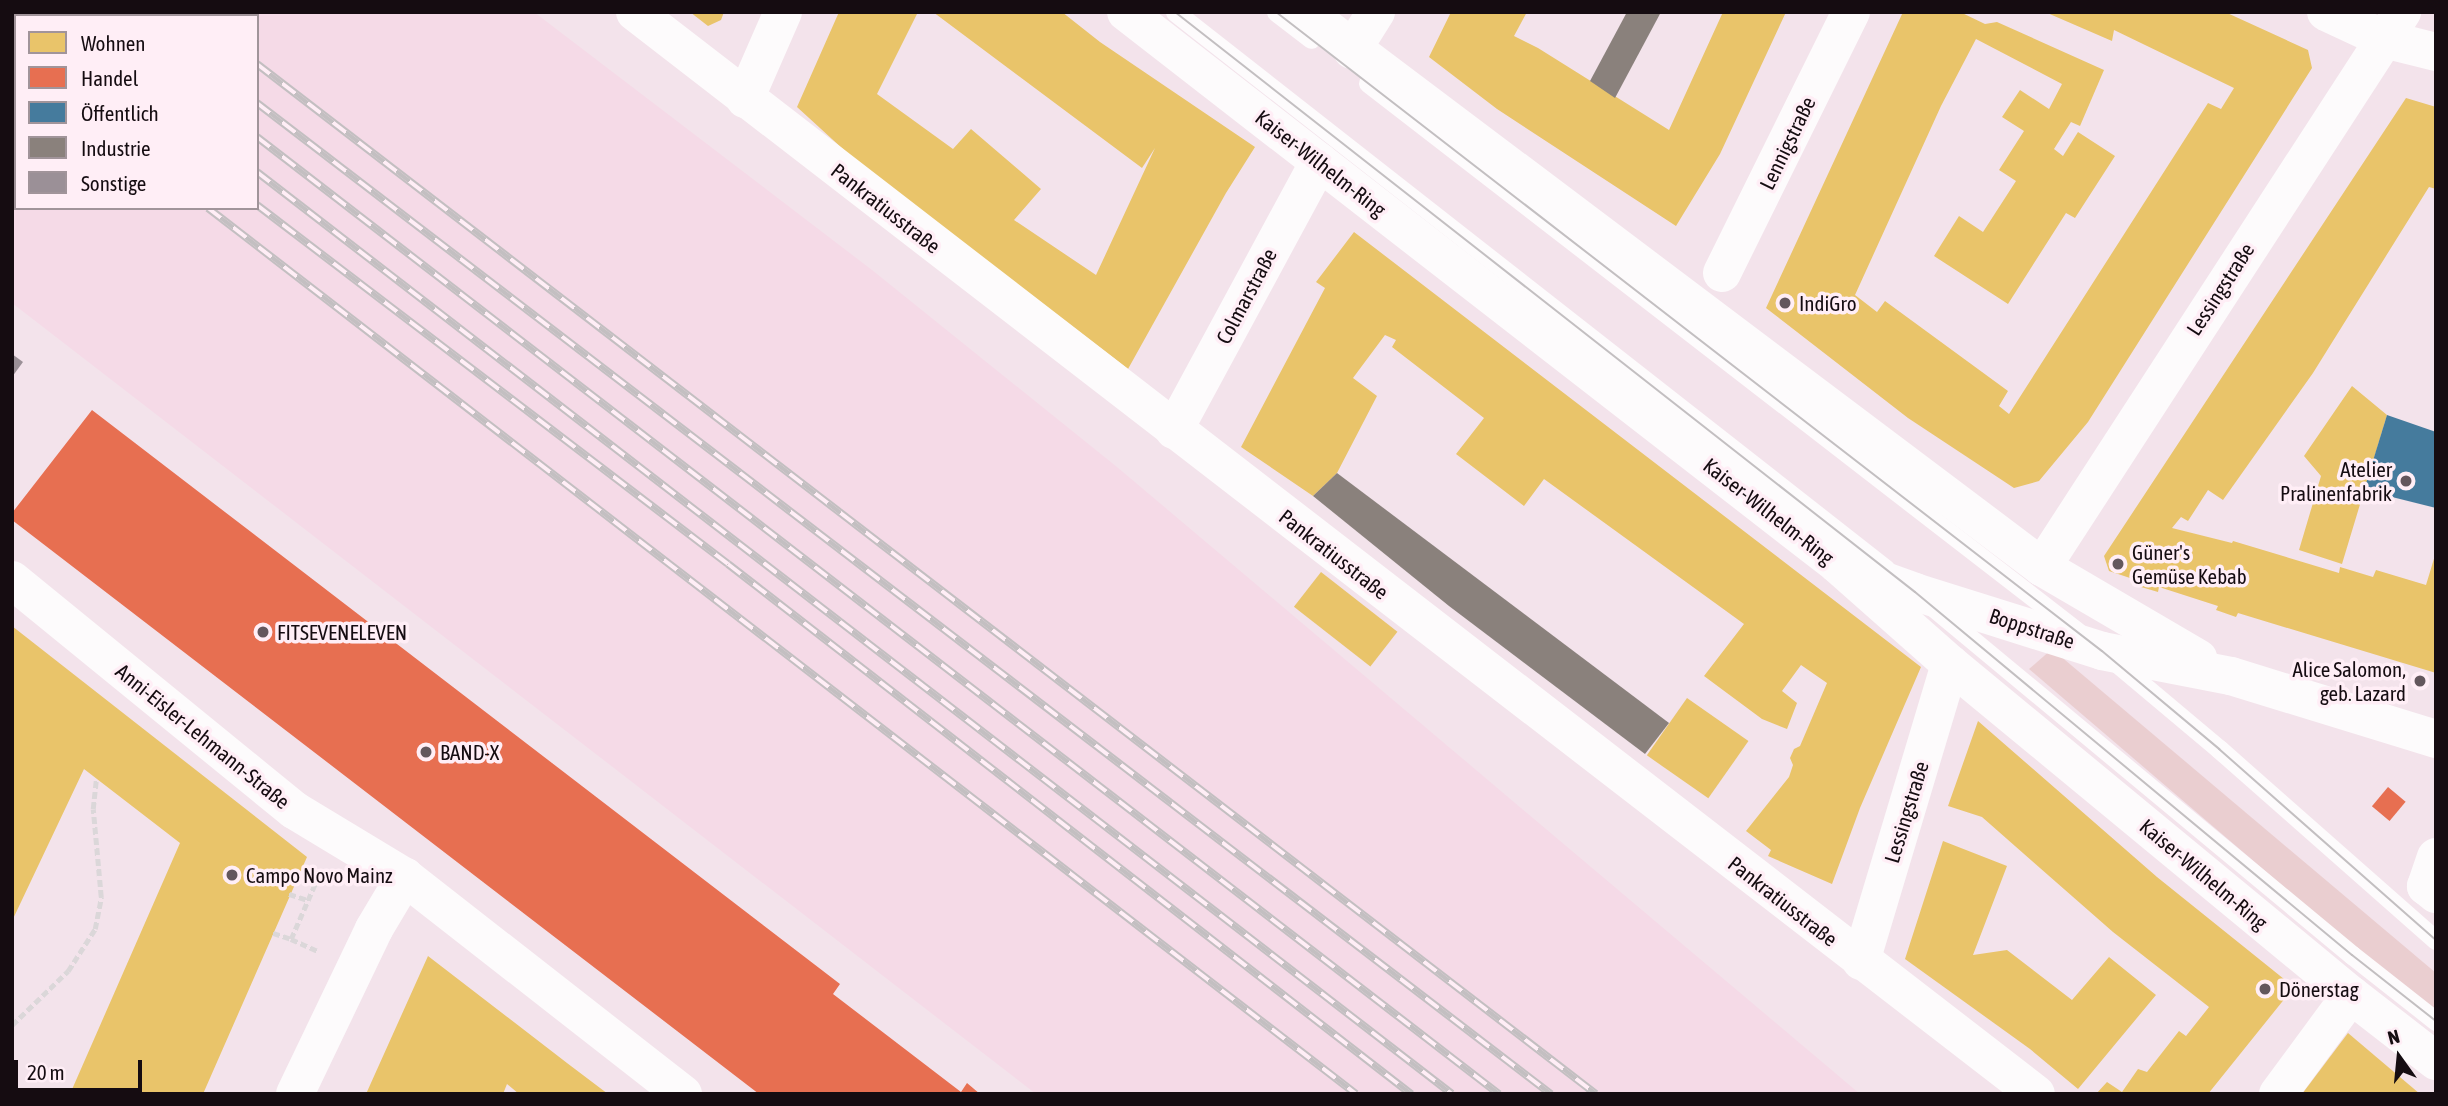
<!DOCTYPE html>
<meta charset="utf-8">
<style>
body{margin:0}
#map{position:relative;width:2448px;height:1106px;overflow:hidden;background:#f3e3eb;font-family:"Asap Condensed",sans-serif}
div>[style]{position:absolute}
.built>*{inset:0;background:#f5dae7}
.green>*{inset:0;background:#eaced0}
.homes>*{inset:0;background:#e9c46a;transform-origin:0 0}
.shops>*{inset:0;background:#e76f51;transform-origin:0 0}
.public>*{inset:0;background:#457b9d}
.industry>*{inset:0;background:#8a817c}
.building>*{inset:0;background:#9b9097}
.path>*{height:4.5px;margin-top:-2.25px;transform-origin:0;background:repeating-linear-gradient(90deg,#dbd7d9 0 7px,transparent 0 10.5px)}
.service>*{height:19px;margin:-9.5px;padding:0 9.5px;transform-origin:9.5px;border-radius:9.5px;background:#fdfbfc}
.minor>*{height:38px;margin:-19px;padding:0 19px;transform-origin:19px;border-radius:19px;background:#fdfbfc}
.tertiary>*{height:38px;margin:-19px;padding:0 19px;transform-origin:19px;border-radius:19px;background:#fdfbfc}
.tram>*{height:2px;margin:-1px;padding:0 1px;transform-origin:1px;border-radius:1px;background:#c3bfc1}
.rail>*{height:8px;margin-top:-4px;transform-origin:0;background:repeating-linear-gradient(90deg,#ffeef6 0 16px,#c3bfc1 0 32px);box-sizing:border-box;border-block:2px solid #c3bfc1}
.dots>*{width:19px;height:19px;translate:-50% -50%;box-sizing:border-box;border:4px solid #ffeef6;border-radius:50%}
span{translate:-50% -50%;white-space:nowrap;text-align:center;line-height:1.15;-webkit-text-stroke:7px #ffeef6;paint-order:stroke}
.street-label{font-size:21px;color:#150c11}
.poi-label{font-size:21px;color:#150c11}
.left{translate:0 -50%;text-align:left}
.right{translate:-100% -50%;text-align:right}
.frame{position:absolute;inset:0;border:14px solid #150c11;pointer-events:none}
.legend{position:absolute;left:14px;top:14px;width:245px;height:196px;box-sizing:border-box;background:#ffeef6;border:2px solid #a1949a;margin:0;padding:9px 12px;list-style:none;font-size:21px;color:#150c11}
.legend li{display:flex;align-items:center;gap:14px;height:35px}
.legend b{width:35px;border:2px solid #a1949a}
.north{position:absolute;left:2364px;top:1022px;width:70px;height:70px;-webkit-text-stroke:5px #ffeef6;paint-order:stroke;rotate:345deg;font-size:19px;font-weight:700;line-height:28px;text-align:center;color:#150c11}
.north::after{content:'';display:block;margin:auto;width:24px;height:32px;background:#150c11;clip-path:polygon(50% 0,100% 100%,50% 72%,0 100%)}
.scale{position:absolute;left:14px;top:1060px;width:128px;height:32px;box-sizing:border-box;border:4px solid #150c11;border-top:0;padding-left:9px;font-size:21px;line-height:24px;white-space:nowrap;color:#150c11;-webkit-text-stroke:5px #ffeef6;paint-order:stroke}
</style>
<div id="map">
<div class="built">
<i style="clip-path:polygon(evenodd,12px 12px,534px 12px,872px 270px,1117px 467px,1860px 1094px,1036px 1094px,12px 303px,12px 12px,16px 16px,257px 16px,257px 208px,16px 208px,16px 16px)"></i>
</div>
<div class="green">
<i style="clip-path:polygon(2052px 649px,2436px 973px,2436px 1017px,2029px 669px)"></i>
</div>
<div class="homes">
<i style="clip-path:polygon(690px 12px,724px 12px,721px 20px,708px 26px)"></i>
<i style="clip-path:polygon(839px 12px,918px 12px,877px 94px,953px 149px,971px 129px,1041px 189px,1014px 220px,1096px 275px,1155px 148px,1142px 168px,933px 12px,1062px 12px,1100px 42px,1255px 147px,1226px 193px,1128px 369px,856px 161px,797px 107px)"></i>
<i style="clip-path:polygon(1451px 12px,1527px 12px,1514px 36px,1538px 48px,1669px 130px,1723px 12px,1786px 12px,1720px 154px,1676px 226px,1497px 109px,1429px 57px)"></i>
<i style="clip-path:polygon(1903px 12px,1960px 12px,1985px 24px,1997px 22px,2104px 70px,2080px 126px,2071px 122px,2054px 149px,2063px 156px,2078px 132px,2115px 156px,2075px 218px,2066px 213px,2008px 304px,1934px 256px,1959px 216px,1983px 232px,2016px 181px,1999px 170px,2024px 131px,2002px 117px,2020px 90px,2049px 109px,2062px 84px,1976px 39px,1941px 106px,1855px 295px,1877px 312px,1885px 301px,2008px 391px,1999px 406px,2009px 414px,2208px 103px,2221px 109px,2234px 88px,2114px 30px,2112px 41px,2045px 12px,2225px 12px,2308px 50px,2312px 68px,2088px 422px,2039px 481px,2014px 488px,1908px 418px,1766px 308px)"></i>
<i style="clip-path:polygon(2406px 98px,2436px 107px,2436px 189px,2429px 187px,2313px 373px,2223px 500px,2208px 490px,2188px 521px,2181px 517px,2172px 528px,2232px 543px,2233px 541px,2339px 573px,2340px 567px,2373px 577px,2376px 570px,2426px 585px,2436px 552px,2436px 673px,2238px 613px,2236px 617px,2216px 610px,2218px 606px,2159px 587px,2158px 592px,2131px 584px,2133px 579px,2109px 571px,2104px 556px)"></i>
<i style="clip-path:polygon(1354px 232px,1921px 667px,1860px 808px,1832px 884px,1768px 856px,1771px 850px,1746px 831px,1789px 777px,1793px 765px,1790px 758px,1794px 749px,1800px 746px,1827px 683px,1801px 665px,1782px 691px,1797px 703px,1787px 729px,1762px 719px,1704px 676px,1744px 624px,1544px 479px,1524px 506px,1456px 454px,1484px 418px,1392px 347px,1396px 340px,1385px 335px,1353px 378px,1377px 396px,1337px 473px,1313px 496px,1241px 447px,1325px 288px,1316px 282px)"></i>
<i style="clip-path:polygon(2352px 386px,2387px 415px,2342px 564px,2299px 550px,2321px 476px,2304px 456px)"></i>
<i style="left:1321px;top:572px;width:97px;height:44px;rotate:38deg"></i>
<i style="clip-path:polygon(12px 626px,307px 857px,203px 1094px,70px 1094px,180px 843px,84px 769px,12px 921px)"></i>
<i style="left:1687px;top:698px;width:75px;height:70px;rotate:35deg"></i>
<i style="clip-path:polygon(1978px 721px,2157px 877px,2294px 987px,2208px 1094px,2096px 1094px,2107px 1082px,2122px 1092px,2138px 1069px,2147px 1072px,2179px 1031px,2186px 1036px,2209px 1007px,2113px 932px,1982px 817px,1948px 806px)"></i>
<i style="clip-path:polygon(1943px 841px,2007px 866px,1973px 955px,2007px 950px,2072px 1000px,2109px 957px,2156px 995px,2078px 1089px,2030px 1049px,1905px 959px)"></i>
<i style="clip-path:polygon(428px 956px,567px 1063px,608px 1094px,519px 1094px,507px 1084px,503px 1094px,366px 1094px)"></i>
<i style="clip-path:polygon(2348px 1033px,2420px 1094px,2302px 1094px)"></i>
</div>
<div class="shops">
<i style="clip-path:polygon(92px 410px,840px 984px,833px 994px,961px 1092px,967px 1083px,980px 1094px,759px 1094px,12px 520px,12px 513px)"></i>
<i style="left:2388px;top:787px;width:23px;height:25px;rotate:40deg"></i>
</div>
<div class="public">
<i style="clip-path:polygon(2387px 415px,2436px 432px,2436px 508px,2364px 490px)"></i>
</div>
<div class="industry">
<i style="clip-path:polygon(1627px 12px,1661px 12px,1615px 98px,1590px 81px)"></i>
<i style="clip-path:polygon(1337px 473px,1669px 723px,1645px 754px,1449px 606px,1313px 496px)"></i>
</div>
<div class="building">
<i style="clip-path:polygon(12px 354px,23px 362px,12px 377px)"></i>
</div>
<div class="path">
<i style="left:289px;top:894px;width:20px;rotate:18deg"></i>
<i style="left:273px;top:933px;width:19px;rotate:18deg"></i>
<i style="left:291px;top:939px;width:60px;rotate:-66.4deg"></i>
<i style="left:315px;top:884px;width:13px;rotate:-27deg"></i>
<i style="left:291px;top:939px;width:30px;rotate:24deg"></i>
<i style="left:12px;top:1025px;width:78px;rotate:-44deg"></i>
<i style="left:68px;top:971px;width:50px;rotate:-57.3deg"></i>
<i style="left:95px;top:929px;width:33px;rotate:-79deg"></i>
<i style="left:101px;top:897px;width:88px;rotate:-95.2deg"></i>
<i style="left:93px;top:809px;width:31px;rotate:-84deg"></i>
</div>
<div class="service">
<i style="left:1175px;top:12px;width:903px;rotate:38.08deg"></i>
<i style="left:1276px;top:12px;width:44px;rotate:37.6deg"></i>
<i style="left:1368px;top:83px;width:897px;rotate:37.71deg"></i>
<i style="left:1934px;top:608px;width:543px;rotate:39.7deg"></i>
<i style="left:2352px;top:955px;width:107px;rotate:38.2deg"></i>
<i style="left:2113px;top:660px;width:138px;rotate:40deg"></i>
<i style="left:2219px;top:749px;width:289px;rotate:41.4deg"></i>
</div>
<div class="minor">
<i style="left:635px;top:12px;width:1770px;rotate:37.68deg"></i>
<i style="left:2326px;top:12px;width:64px;rotate:25deg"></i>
<i style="left:2384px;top:39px;width:54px;rotate:14deg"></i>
<i style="left:1352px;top:50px;width:45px;rotate:-57.7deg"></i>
<i style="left:745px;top:99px;width:95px;rotate:-66.4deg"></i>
<i style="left:1722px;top:273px;width:291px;rotate:-63.7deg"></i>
<i style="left:1174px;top:430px;width:305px;rotate:-61.6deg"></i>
<i style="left:1837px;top:564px;width:151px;rotate:41.5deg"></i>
<i style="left:1950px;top:664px;width:520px;rotate:39.54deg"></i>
<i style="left:2351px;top:995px;width:108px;rotate:37.8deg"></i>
<i style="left:2042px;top:567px;width:662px;rotate:-57.03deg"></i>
<i style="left:12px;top:580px;width:364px;rotate:39.2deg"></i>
<i style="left:294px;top:810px;width:130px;rotate:31.1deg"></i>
<i style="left:405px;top:877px;width:353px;rotate:38deg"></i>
<i style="left:2436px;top:857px;width:31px;rotate:109deg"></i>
<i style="left:2426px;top:886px;width:13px;rotate:39deg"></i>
<i style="left:1861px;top:961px;width:310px;rotate:-73.3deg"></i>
<i style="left:295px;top:1094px;width:183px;rotate:-64.4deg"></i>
<i style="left:374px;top:929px;width:61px;rotate:-59.2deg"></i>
<i style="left:2278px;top:1094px;width:123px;rotate:-53.6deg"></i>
</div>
<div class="tertiary">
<i style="left:1126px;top:12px;width:900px;rotate:37.82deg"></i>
<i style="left:1837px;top:564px;width:83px;rotate:19.7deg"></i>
<i style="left:1915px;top:592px;width:196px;rotate:17.5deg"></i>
<i style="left:2102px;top:651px;width:131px;rotate:11deg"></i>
<i style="left:2231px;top:676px;width:214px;rotate:17.1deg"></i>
<i style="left:1305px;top:12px;width:923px;rotate:36.98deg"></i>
<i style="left:2042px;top:567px;width:181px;rotate:30.3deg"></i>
</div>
<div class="tram">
<i style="left:1175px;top:12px;width:940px;rotate:38.09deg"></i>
<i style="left:1915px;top:592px;width:568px;rotate:39.72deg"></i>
<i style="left:2352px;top:955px;width:107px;rotate:38.2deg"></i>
<i style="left:1276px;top:12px;width:1044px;rotate:37.73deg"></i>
<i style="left:2102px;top:651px;width:153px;rotate:39.9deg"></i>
<i style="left:2219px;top:749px;width:289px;rotate:41.4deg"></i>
</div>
<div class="rail">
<i style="left:51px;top:12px;width:6px;rotate:45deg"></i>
<i style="left:96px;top:12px;width:6px;rotate:45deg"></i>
<i style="left:140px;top:12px;width:6px;rotate:45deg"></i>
<i style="left:189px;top:12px;width:6px;rotate:39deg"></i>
<i style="left:12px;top:18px;width:4px;rotate:27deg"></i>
<i style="left:12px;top:58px;width:4px;rotate:27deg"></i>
<i style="left:257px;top:64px;width:1689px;rotate:37.57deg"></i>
<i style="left:257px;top:103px;width:1630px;rotate:37.45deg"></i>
<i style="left:257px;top:137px;width:1568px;rotate:37.62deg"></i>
<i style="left:257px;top:172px;width:1509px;rotate:37.65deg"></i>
<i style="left:257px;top:205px;width:592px;rotate:37.31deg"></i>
<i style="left:728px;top:564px;width:865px;rotate:37.81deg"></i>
<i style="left:208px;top:208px;width:1450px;rotate:37.66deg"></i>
</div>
<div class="dots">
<i style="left:1785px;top:303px;background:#63575d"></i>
<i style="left:2406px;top:481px;background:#63575d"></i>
<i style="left:2118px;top:564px;background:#63575d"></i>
<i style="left:263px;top:632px;background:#63575d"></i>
<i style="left:2420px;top:681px;background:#63575d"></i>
<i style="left:426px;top:752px;background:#63575d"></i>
<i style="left:232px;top:875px;background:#63575d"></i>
<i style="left:2265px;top:989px;background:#63575d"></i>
</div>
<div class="street-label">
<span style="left:1787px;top:143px;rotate:-64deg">Lennigstraße</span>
<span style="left:1321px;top:163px;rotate:38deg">Kaiser-Wilhelm-Ring</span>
<span style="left:886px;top:208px;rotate:38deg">Pankratiusstraße</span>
<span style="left:2220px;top:289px;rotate:-57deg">Lessingstraße</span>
<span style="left:1246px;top:296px;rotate:-62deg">Colmarstraße</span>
<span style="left:1769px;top:511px;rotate:38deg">Kaiser-Wilhelm-Ring</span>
<span style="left:1334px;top:554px;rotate:38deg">Pankratiusstraße</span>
<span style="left:2032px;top:628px;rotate:18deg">Boppstraße</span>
<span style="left:203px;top:736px;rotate:39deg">Anni-Eisler-Lehmann-Straße</span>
<span style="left:1906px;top:812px;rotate:-73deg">Lessingstraße</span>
<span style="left:2204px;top:874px;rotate:40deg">Kaiser-Wilhelm-Ring</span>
<span style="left:1783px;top:901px;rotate:38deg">Pankratiusstraße</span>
</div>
<div class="poi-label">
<span class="left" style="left:1799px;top:303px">IndiGro</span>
<span class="right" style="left:2392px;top:481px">Atelier<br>Pralinenfabrik</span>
<span class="left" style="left:2132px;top:564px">Güner's<br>Gemüse Kebab</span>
<span class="left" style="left:277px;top:632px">FITSEVENELEVEN</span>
<span class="right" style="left:2406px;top:681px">Alice Salomon,<br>geb. Lazard</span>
<span class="left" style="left:440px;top:752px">BAND-X</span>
<span class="left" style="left:246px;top:875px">Campo Novo Mainz</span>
<span class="left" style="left:2279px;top:989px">Dönerstag</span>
</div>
<div class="frame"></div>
<ul class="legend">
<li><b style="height:19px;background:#e9c46a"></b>Wohnen</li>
<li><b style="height:19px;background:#e76f51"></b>Handel</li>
<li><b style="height:19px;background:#457b9d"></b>Öffentlich</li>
<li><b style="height:19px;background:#8a817c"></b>Industrie</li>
<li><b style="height:19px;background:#9b9097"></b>Sonstige</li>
</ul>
<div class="north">N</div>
<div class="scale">20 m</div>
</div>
